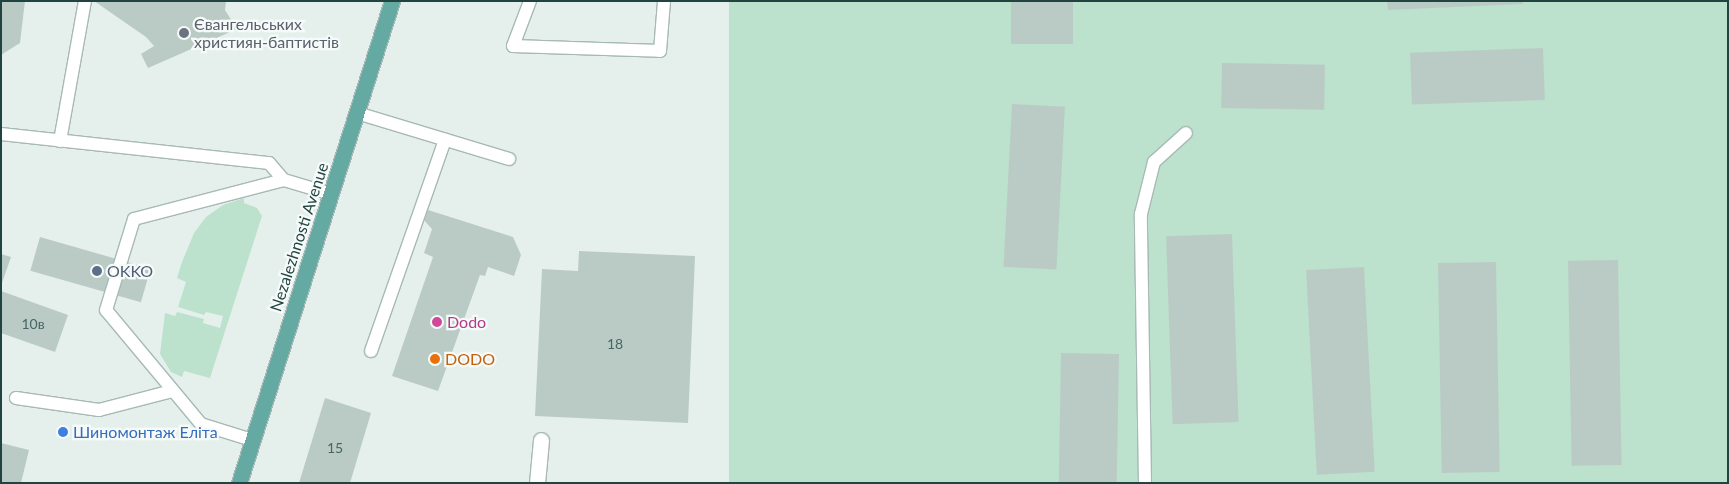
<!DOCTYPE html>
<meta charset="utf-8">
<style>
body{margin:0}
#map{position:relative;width:1729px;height:484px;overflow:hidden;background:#e5f0ed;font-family:Lato,sans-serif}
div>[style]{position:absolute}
.green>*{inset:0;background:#bce2cd;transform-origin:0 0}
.building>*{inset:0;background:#bacbc6;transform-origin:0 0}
.roads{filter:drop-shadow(1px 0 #a7b9b6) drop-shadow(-1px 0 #a7b9b6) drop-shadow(0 1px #a7b9b6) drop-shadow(0 -1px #a7b9b6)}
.lane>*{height:12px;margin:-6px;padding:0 6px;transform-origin:6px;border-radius:6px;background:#fff}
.street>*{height:15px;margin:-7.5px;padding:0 7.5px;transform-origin:7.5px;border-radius:7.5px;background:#fff}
.primary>*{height:15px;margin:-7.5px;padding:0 7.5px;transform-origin:7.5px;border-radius:7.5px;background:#65a9a3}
.dots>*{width:14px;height:14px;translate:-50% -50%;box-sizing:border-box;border:2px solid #f6fbfa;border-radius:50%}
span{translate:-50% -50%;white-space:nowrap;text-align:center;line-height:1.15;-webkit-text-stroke:4.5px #f6fbfa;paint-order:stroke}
.number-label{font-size:14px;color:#486662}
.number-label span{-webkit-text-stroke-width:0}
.worship-label{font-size:16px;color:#5b616d}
.left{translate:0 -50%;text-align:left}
.street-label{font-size:16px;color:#224440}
.service-label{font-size:16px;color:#4e5e75}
.hotel-label{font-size:16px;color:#b23c85}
.food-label{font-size:16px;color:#c56008}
.shop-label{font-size:16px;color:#366cbe}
.frame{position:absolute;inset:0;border:2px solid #224440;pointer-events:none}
</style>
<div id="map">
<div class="green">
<i style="left:729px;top:1px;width:999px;height:483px"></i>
<i style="clip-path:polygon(244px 198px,244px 203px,257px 208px,262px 216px,210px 378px,184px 371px,182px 377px,171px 372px,160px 354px,165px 313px,175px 316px,177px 312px,204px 319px,203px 323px,220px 328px,223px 316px,206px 312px,204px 315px,178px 307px,186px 282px,177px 278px,182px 262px,194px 233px,206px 217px,223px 205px)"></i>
</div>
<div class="building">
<i style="clip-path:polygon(1px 1px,25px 1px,20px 43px,1px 55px)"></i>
<i style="clip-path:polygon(94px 1px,226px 1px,225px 10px,237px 29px,148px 68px,141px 54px,154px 46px,146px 37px)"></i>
<i style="left:1011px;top:1px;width:62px;height:43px"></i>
<i style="clip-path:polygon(1387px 1px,1523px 1px,1523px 4px,1388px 10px)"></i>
<i style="left:1543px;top:48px;width:52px;height:133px;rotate:88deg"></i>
<i style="left:1222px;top:63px;width:103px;height:45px;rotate:1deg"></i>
<i style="left:1012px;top:104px;width:53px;height:163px;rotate:3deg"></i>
<i style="clip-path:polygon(425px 209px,513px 237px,521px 255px,514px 276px,488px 267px,485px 276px,480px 275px,438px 391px,392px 376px,433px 257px,424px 253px,432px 229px,422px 218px)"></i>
<i style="left:1232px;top:234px;width:188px;height:66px;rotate:88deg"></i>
<i style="left:40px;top:237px;width:115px;height:35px;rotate:16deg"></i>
<i style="clip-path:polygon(579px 251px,695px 256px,688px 423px,535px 416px,542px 269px,578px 271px)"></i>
<i style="clip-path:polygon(1px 254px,11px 257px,2px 283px,1px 283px)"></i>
<i style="left:1618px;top:260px;width:205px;height:50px;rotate:89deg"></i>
<i style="left:1496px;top:262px;width:210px;height:58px;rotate:89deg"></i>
<i style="left:1364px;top:267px;width:205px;height:58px;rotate:87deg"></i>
<i style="clip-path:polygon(1px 291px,68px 315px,55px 352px,1px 333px)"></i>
<i style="left:1061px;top:353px;width:58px;height:130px;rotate:1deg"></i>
<i style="clip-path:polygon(325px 398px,371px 413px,350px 483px,299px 483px)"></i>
<i style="clip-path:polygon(1px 443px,29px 450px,21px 483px,1px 483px)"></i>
</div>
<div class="roads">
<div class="lane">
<i style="left:530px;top:1px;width:48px;rotate:110.7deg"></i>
<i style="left:513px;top:46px;width:147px;rotate:1.9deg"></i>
<i style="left:660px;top:51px;width:50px;rotate:-85.4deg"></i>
<i style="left:357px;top:113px;width:159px;rotate:16.8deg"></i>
<i style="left:1px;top:134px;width:270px;rotate:6.2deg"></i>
<i style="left:269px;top:163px;width:23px;rotate:49deg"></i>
<i style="left:60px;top:141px;width:142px;rotate:-79.9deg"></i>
<i style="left:371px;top:351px;width:224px;rotate:-70.7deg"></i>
<i style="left:16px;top:398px;width:84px;rotate:8.2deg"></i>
<i style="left:99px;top:410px;width:75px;rotate:-14.6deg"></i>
<i style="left:252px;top:440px;width:53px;rotate:-162.6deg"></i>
<i style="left:201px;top:424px;width:148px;rotate:-129.8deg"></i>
<i style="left:106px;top:310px;width:95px;rotate:-72.9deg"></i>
<i style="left:134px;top:219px;width:155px;rotate:-14.6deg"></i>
<i style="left:284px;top:180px;width:49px;rotate:16.6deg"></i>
<i style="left:1145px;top:483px;width:269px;rotate:-90.9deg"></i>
<i style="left:1141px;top:214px;width:54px;rotate:-76deg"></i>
<i style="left:1154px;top:162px;width:43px;rotate:-42.2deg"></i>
</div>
<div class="street">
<i style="left:537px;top:483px;width:43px;rotate:-84.7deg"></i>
</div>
<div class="primary">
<i style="left:239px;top:483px;width:506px;rotate:-72.39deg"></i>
</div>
</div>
<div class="dots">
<i style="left:184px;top:33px;background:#6b7280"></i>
<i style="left:97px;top:271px;background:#5c6f8a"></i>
<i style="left:437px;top:322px;background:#d1479c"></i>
<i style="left:435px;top:359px;background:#e8710a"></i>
<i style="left:63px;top:432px;background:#3f7fe0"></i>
</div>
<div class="number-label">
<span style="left:33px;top:324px">10в</span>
<span style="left:615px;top:344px">18</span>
<span style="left:335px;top:448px">15</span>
</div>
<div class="worship-label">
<span class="left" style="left:194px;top:33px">Євангельських<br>християн-баптистів</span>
</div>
<div class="street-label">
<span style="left:299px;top:237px;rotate:-72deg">Nezalezhnosti Avenue</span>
</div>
<div class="service-label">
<span class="left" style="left:107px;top:271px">OKKO</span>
</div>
<div class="hotel-label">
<span class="left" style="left:447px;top:322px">Dodo</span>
</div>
<div class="food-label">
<span class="left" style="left:445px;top:359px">DODO</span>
</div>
<div class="shop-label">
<span class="left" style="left:73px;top:432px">Шиномонтаж Еліта</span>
</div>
<div class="frame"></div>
</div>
